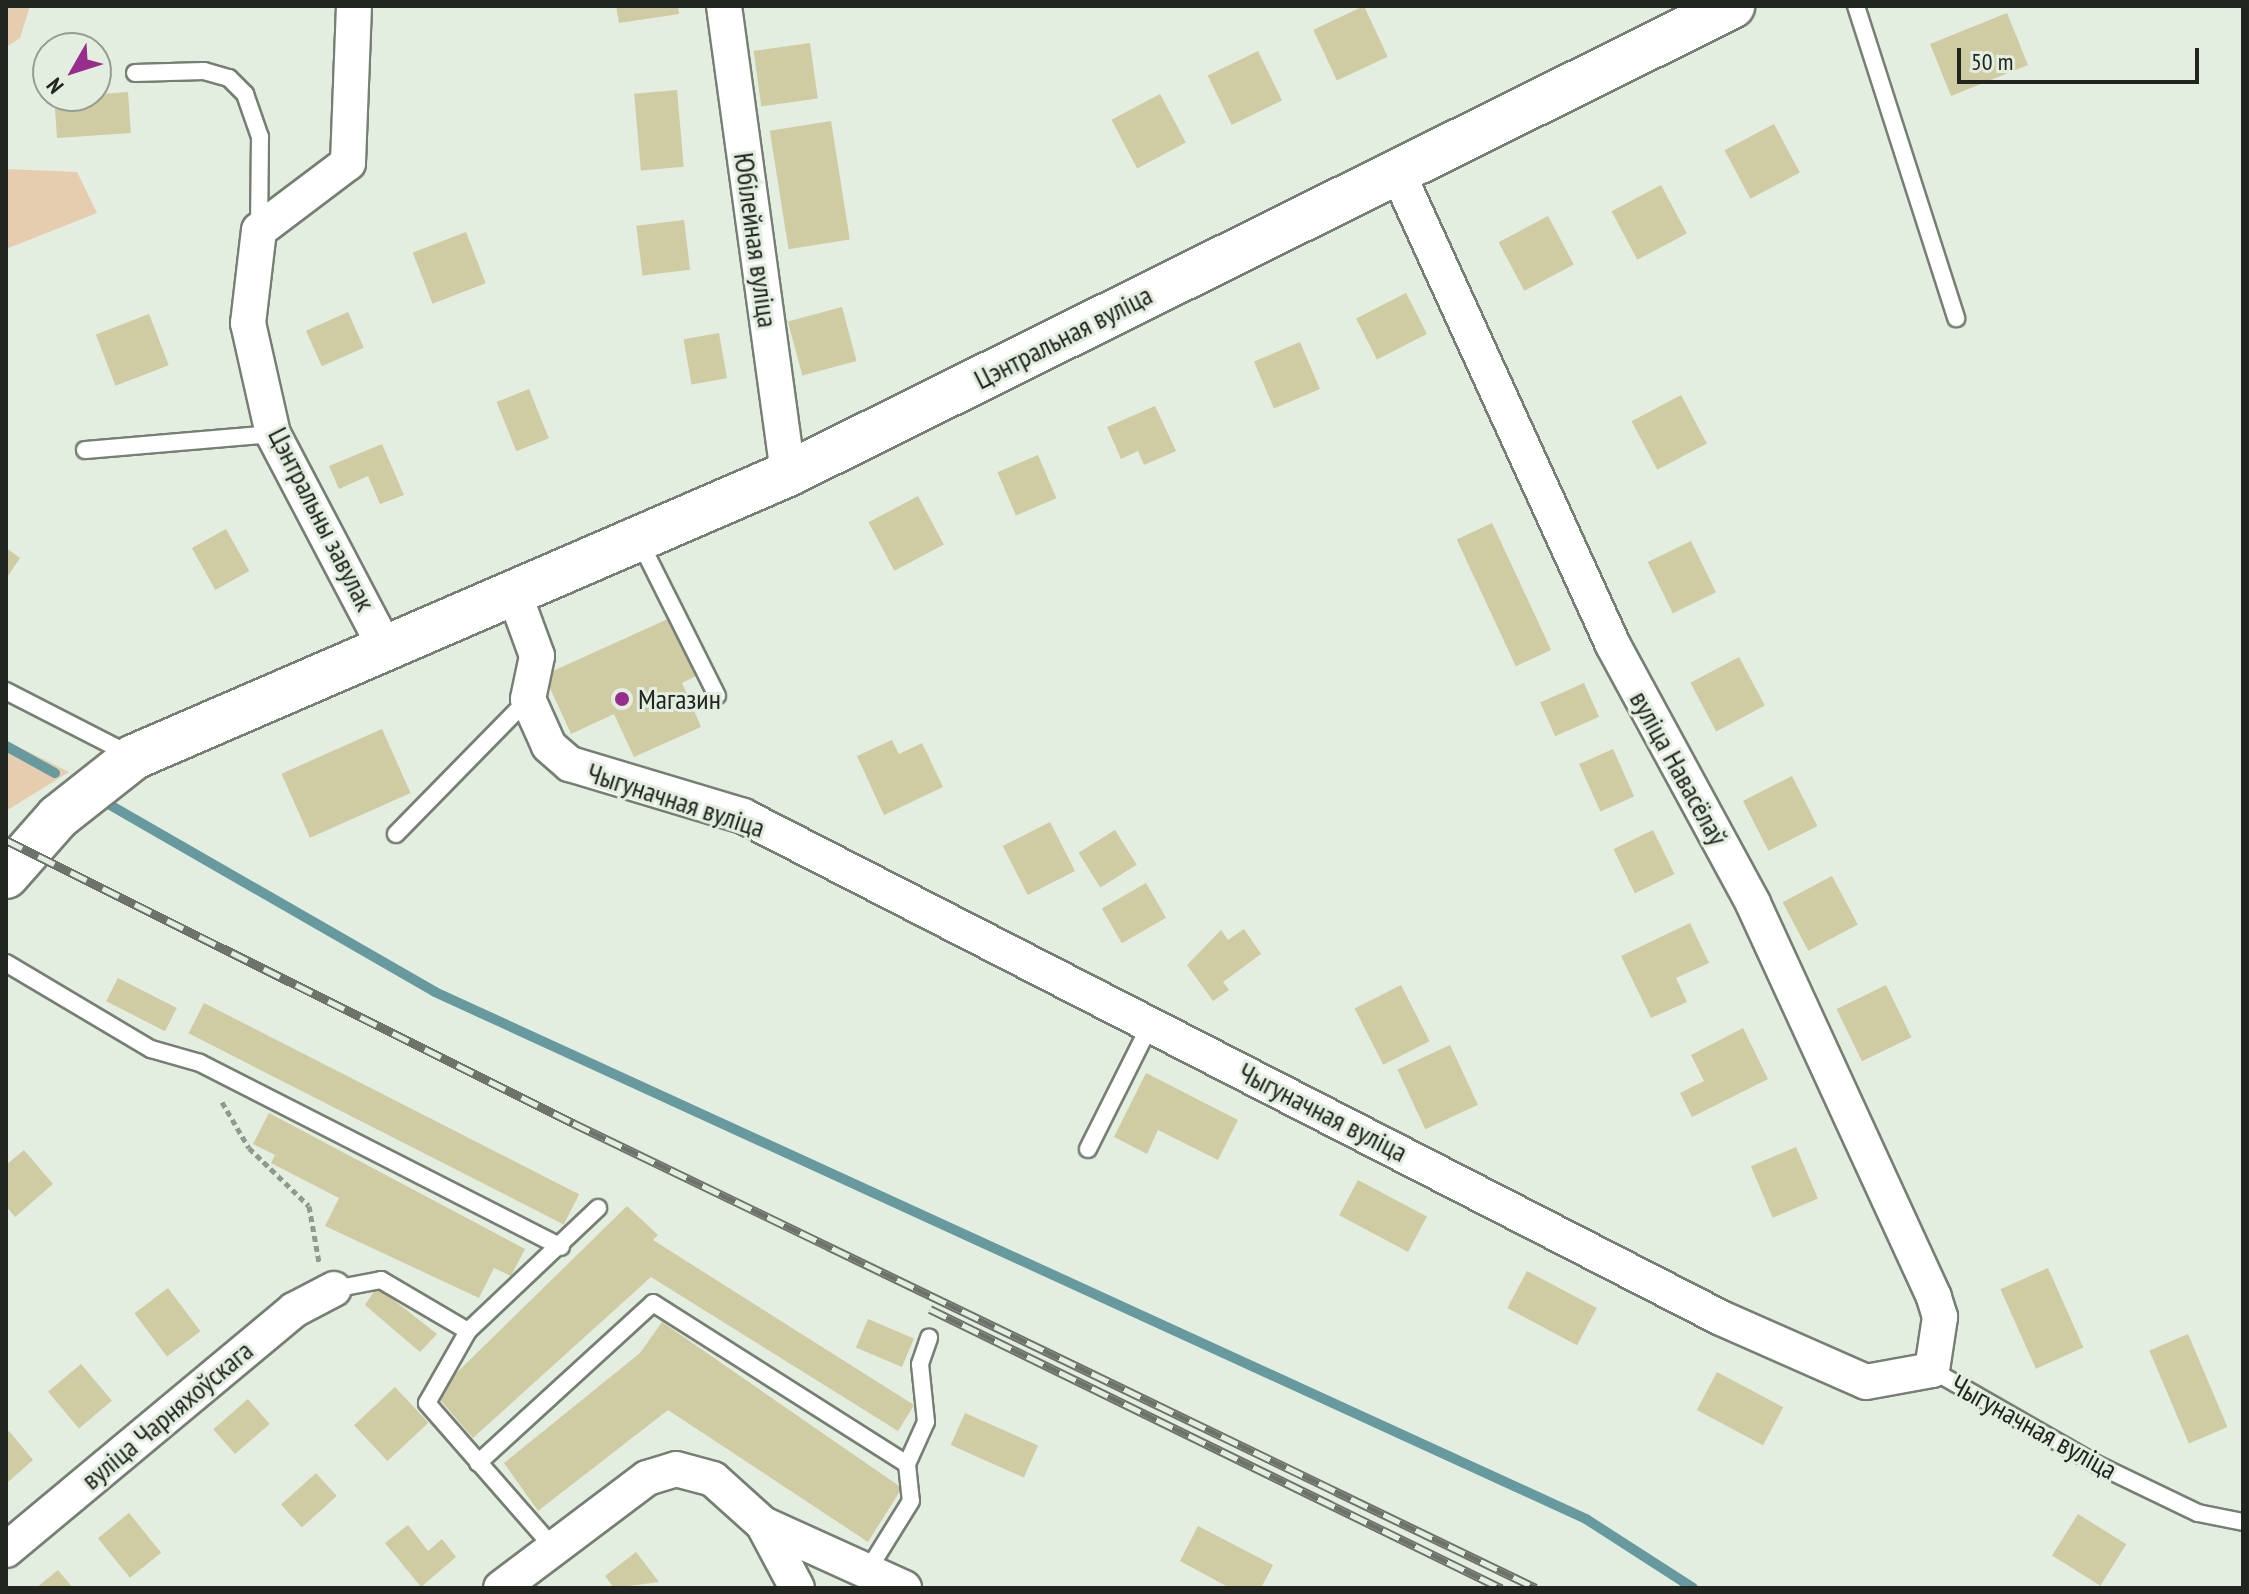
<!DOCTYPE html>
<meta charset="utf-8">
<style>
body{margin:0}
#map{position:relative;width:2249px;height:1594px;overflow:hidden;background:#e3ede0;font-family:"PT Sans Narrow",sans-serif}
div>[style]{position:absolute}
.green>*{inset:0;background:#e7cdaf}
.stream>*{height:10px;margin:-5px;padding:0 5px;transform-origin:5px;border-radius:5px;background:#679a9f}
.building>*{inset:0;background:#cfcca3;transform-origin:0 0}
.path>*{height:5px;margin-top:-2.5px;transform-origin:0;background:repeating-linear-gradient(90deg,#91998f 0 6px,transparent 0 10px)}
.roads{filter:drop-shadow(2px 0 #767f73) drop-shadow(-2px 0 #767f73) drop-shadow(0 2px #767f73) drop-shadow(0 -2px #767f73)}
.lane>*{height:16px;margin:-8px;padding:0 8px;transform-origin:8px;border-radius:8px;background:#fff}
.street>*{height:34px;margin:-17px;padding:0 17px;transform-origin:17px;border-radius:17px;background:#fff}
.secondary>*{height:44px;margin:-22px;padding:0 22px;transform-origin:22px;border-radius:22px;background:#fff}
.rail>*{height:9px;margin-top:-4.5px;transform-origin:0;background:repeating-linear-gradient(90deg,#e3ede0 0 18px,#6d736b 0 36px);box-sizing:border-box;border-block:2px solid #6d736b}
.dots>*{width:22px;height:22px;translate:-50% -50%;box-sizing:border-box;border:4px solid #e3ede0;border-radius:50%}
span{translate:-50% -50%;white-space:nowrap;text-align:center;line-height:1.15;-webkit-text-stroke:6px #e3ede0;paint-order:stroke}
.street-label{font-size:28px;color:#212520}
.poi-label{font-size:28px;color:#212520}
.left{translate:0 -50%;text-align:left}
.frame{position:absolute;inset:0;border:8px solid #212520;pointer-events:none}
.north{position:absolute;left:32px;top:32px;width:80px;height:80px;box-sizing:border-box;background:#e3ede0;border:2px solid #959d93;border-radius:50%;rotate:231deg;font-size:22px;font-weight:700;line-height:32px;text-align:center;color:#212520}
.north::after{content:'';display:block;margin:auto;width:28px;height:36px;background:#992d8d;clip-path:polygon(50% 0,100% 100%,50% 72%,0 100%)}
.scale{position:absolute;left:1957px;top:48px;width:242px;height:36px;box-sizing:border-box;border:4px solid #212520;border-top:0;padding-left:10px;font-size:24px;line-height:28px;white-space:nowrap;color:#212520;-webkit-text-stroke:6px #e3ede0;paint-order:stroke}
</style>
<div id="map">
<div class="green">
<i style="clip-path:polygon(6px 6px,30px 6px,20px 38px,6px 47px)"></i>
<i style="clip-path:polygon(6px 169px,77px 172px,97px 213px,6px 249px)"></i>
<i style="clip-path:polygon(6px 741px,15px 745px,69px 772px,6px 811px)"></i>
</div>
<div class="stream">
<i style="left:6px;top:746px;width:56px;rotate:28.9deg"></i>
<i style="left:110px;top:805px;width:375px;rotate:29.9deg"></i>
<i style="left:435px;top:992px;width:1266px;rotate:24.6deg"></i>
<i style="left:1586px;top:1519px;width:127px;rotate:32.8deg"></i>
</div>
<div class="building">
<i style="clip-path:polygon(616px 6px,678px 6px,679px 14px,619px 23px)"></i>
<i style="left:1364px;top:6px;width:56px;height:56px;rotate:65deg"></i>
<i style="left:2007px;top:13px;width:56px;height:83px;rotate:68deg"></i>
<i style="left:810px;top:43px;width:56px;height:57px;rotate:82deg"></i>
<i style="left:1258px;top:51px;width:55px;height:56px;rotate:64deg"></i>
<i style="left:677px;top:90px;width:77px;height:43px;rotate:85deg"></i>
<i style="left:128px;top:92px;width:41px;height:74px;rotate:86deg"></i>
<i style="left:1160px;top:94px;width:55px;height:55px;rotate:62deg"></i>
<i style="left:831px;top:121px;width:120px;height:62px;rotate:81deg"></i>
<i style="left:1774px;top:124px;width:55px;height:56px;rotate:62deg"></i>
<i style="left:1661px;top:185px;width:55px;height:56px;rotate:62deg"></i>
<i style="left:1548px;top:216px;width:55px;height:56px;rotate:62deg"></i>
<i style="left:684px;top:220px;width:50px;height:48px;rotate:83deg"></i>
<i style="left:466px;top:232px;width:55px;height:57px;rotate:69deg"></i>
<i style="left:1406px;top:293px;width:46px;height:56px;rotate:63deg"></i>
<i style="left:842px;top:307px;width:56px;height:56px;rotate:75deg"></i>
<i style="left:348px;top:312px;width:39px;height:46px;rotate:66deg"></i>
<i style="left:149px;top:314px;width:55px;height:57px;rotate:69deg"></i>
<i style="left:719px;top:333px;width:46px;height:36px;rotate:80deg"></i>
<i style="left:1300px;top:342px;width:51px;height:50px;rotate:67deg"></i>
<i style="left:529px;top:389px;width:53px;height:35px;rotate:68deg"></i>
<i style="left:1681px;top:395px;width:55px;height:56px;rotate:62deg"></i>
<i style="clip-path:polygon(1155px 406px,1176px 451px,1144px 465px,1138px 451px,1121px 459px,1107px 427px)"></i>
<i style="clip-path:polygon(382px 444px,404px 495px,380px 504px,368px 476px,339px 489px,329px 466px)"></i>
<i style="left:1038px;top:455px;width:47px;height:44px;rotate:67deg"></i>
<i style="left:918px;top:496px;width:55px;height:56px;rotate:62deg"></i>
<i style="left:1492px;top:523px;width:140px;height:39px;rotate:65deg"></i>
<i style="left:226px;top:529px;width:48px;height:39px;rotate:61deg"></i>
<i style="left:1691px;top:541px;width:57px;height:48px;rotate:64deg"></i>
<i style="clip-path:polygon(6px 548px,20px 558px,6px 579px)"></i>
<i style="clip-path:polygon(670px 618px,696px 676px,682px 683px,701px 727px,634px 757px,614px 714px,571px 734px,544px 675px)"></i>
<i style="left:1739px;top:657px;width:55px;height:55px;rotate:62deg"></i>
<i style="left:1584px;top:683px;width:37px;height:48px;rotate:66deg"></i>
<i style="left:382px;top:729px;width:70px;height:110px;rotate:66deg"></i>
<i style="clip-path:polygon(892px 740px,899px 754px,922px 743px,943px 787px,884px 815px,857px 756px)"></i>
<i style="left:1613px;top:749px;width:52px;height:37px;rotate:66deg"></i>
<i style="left:1792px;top:776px;width:56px;height:55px;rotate:63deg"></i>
<i style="left:1050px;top:822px;width:55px;height:53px;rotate:63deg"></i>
<i style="left:1115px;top:830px;width:41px;height:43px;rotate:58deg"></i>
<i style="left:1653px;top:830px;width:49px;height:44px;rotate:64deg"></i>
<i style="left:1832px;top:876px;width:55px;height:56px;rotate:62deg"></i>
<i style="left:1146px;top:883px;width:40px;height:51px;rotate:60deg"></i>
<i style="clip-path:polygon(1690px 923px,1709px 963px,1676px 978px,1687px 1002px,1651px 1018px,1621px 956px)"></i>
<i style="clip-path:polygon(1244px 929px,1261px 954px,1223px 982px,1229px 990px,1213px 1001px,1187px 965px,1221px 930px,1228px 940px)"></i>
<i style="left:118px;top:978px;width:66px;height:26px;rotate:27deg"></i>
<i style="left:1401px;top:985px;width:63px;height:52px;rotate:63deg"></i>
<i style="left:1886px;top:985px;width:58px;height:55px;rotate:64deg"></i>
<i style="left:204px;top:1003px;width:421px;height:34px;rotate:27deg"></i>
<i style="clip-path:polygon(1743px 1028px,1768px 1079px,1692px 1117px,1680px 1093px,1704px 1081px,1691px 1055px)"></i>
<i style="left:1450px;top:1045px;width:66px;height:58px;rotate:65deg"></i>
<i style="clip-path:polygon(1146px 1073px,1238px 1120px,1218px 1160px,1158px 1130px,1147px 1154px,1114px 1137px)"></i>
<i style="clip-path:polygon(269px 1113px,525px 1249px,511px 1276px,494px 1268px,479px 1298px,325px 1226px,339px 1198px,271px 1163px,275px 1155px,253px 1144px)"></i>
<i style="left:1796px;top:1147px;width:56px;height:49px;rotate:67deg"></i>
<i style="clip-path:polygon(24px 1150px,53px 1184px,15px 1217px,6px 1206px,6px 1165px)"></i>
<i style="left:1358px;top:1180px;width:78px;height:40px;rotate:28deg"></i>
<i style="clip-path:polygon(627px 1206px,658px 1235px,653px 1240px,914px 1405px,898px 1431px,651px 1277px,473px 1438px,435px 1394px)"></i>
<i style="left:2048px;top:1268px;width:87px;height:52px;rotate:66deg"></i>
<i style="left:1527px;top:1271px;width:79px;height:42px;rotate:28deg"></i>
<i style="clip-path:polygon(377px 1287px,437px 1334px,420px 1352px,365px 1305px)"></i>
<i style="left:168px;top:1288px;width:54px;height:42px;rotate:53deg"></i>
<i style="left:868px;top:1319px;width:50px;height:31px;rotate:23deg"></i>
<i style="clip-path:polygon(662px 1322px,902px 1488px,868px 1542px,668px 1410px,538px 1511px,504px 1463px,640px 1353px)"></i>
<i style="left:2188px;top:1334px;width:101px;height:42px;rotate:67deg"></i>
<i style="left:81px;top:1364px;width:48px;height:43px;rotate:50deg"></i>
<i style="left:1717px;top:1372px;width:75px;height:43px;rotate:28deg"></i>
<i style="left:395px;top:1387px;width:49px;height:56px;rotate:47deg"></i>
<i style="left:248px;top:1399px;width:33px;height:46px;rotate:49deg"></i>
<i style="left:965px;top:1413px;width:80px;height:35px;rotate:24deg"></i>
<i style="clip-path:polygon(9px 1431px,33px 1460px,8px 1482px,6px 1434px)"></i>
<i style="left:316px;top:1473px;width:31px;height:47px;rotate:48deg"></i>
<i style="left:129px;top:1513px;width:51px;height:40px;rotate:51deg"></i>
<i style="left:2078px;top:1514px;width:57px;height:49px;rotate:32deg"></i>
<i style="clip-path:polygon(408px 1525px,428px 1551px,442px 1539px,456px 1557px,421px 1587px,385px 1543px)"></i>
<i style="clip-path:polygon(1198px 1526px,1273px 1565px,1261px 1588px,1230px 1588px,1180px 1561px)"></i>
<i style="clip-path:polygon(636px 1552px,659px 1582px,614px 1588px,605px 1576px)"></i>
<i style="clip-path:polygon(58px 1570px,73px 1588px,36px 1588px)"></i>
</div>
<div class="path">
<i style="left:222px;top:1102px;width:53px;rotate:59.6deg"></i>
<i style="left:249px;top:1148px;width:83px;rotate:44deg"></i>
<i style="left:309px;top:1206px;width:57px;rotate:79.9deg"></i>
</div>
<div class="roads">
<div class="lane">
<i style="left:1856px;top:6px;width:328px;rotate:72.2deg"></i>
<i style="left:135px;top:73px;width:69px;rotate:-1.7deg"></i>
<i style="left:204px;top:71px;width:26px;rotate:16deg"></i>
<i style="left:229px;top:78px;width:23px;rotate:45deg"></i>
<i style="left:245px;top:94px;width:46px;rotate:70.8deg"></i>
<i style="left:260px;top:137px;width:92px;rotate:90.6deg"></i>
<i style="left:85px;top:450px;width:189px;rotate:-4.9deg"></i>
<i style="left:639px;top:540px;width:174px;rotate:63.4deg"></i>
<i style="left:6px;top:691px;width:138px;rotate:27.1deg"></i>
<i style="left:396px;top:834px;width:189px;rotate:-45.6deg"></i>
<i style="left:6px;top:963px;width:169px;rotate:30.7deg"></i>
<i style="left:151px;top:1049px;width:51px;rotate:15.9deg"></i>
<i style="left:200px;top:1063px;width:405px;rotate:27deg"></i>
<i style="left:1088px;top:1149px;width:141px;rotate:-63.4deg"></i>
<i style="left:334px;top:1289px;width:48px;rotate:-10.8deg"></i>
<i style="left:381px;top:1280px;width:101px;rotate:30.4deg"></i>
<i style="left:1932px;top:1370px;width:189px;rotate:29.8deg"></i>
<i style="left:2096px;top:1464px;width:113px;rotate:25.7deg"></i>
<i style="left:2198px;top:1513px;width:46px;rotate:11.3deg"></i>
<i style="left:478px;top:1463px;width:237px;rotate:-42.4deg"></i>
<i style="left:653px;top:1303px;width:301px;rotate:32.4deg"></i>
<i style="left:907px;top:1464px;width:37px;rotate:84deg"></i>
<i style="left:911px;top:1501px;width:81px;rotate:121.9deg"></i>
<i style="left:907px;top:1464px;width:46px;rotate:-65.7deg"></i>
<i style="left:926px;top:1422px;width:58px;rotate:-95.9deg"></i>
<i style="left:920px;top:1364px;width:28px;rotate:-71deg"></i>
<i style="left:552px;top:1546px;width:190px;rotate:-131.2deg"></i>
<i style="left:427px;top:1403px;width:83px;rotate:-60.3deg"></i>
<i style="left:468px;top:1331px;width:179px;rotate:-43.4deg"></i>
</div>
<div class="street">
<i style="left:354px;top:6px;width:157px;rotate:92.2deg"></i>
<i style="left:348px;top:163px;width:111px;rotate:143deg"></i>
<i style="left:259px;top:230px;width:94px;rotate:96.7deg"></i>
<i style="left:248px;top:323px;width:114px;rotate:77.3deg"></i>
<i style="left:273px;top:434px;width:241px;rotate:62.3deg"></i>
<i style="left:724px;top:6px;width:472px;rotate:82.2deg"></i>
<i style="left:514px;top:593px;width:67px;rotate:69.9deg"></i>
<i style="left:537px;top:656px;width:44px;rotate:101.8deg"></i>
<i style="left:528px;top:699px;width:51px;rotate:65.9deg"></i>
<i style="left:549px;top:746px;width:28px;rotate:41deg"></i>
<i style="left:570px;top:764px;width:181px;rotate:16.7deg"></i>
<i style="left:743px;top:816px;width:1099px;rotate:27.17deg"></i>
<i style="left:1721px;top:1318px;width:158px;rotate:23.8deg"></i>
<i style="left:1866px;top:1382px;width:67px;rotate:-10.3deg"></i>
<i style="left:1932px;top:1370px;width:54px;rotate:-81.4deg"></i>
<i style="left:1940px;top:1317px;width:21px;rotate:-107deg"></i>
<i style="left:1934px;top:1297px;width:434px;rotate:-114.7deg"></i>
<i style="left:1753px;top:903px;width:294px;rotate:-118.5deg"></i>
<i style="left:1613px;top:645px;width:523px;rotate:-114.51deg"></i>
<i style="left:763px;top:1524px;width:155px;rotate:24.4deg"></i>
<i style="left:6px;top:1550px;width:375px;rotate:-39.8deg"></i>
<i style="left:294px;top:1310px;width:45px;rotate:-27.7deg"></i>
<i style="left:501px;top:1588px;width:183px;rotate:-37deg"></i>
<i style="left:647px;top:1478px;width:30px;rotate:-17deg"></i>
<i style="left:676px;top:1469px;width:38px;rotate:15deg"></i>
<i style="left:713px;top:1479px;width:67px;rotate:42deg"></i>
<i style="left:763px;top:1524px;width:72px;rotate:62deg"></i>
</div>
<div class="secondary">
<i style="left:6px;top:876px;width:79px;rotate:-48.6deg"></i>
<i style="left:58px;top:817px;width:97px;rotate:-38.3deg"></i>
<i style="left:134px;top:757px;width:713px;rotate:-23.4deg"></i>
<i style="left:788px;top:474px;width:1054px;rotate:-26.37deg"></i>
</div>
</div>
<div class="rail">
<i style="left:6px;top:840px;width:634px;rotate:26.52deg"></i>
<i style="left:573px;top:1123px;width:1069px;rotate:25.77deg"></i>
<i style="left:930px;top:1309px;width:636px;rotate:26.04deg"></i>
</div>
<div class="dots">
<i style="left:622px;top:699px;background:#992d8d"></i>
</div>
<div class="street-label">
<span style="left:756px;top:240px;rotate:82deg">Юбілейная вуліца</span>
<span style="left:1063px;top:337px;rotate:-27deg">Цэнтральная вуліца</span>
<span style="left:322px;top:519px;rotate:63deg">Цэнтральны завулак</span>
<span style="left:1679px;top:768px;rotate:61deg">вуліца Навасёлаў</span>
<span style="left:676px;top:800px;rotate:18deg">Чыгуначная вуліца</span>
<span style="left:1323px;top:1112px;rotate:27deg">Чыгуначная вуліца</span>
<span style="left:167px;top:1415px;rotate:-40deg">вуліца Чарняхоўскага</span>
<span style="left:2034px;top:1427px;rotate:29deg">Чыгуначная вуліца</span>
</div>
<div class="poi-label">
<span class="left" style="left:638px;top:699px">Магазин</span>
</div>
<div class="frame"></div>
<div class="north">N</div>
<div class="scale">50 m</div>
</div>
